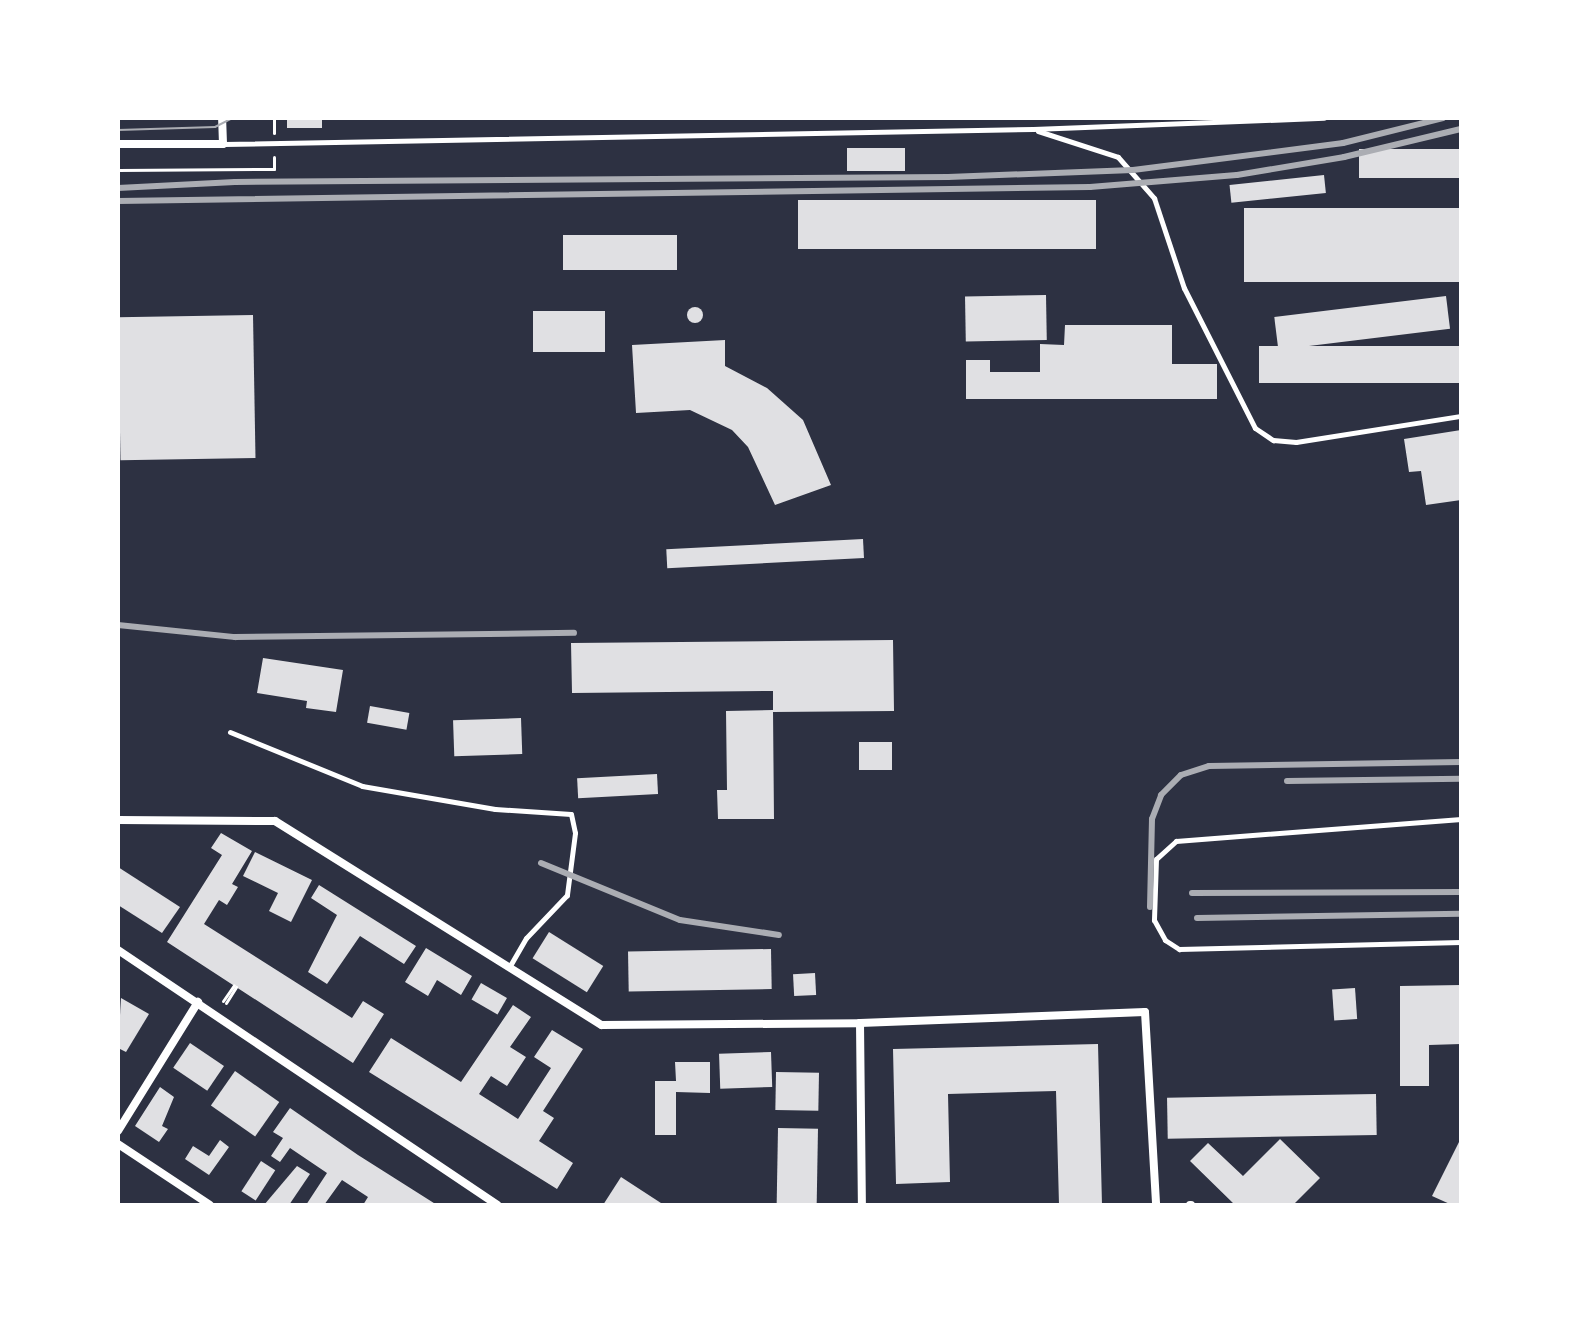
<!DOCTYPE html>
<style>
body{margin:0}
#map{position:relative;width:1579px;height:1323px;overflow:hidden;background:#2d3142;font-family:"Alegreya Sans",sans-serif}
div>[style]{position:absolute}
.building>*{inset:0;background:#e0e0e3;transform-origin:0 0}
.round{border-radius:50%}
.path>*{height:3px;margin:-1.5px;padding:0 1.5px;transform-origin:1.5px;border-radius:1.5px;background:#fff}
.service>*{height:5px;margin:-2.5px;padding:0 2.5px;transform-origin:2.5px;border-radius:2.5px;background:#fff}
.minor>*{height:8px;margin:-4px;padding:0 4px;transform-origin:4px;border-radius:4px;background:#fff}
.tram>*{height:2px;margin:-1px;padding:0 1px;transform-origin:1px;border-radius:1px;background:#abadb3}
.rail>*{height:6px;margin:-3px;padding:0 3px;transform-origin:3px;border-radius:3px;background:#abadb3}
span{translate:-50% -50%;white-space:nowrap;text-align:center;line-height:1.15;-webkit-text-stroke:6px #fff;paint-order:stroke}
.frame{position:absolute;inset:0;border:120px solid #fff;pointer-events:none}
</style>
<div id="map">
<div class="building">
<i style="left:287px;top:118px;width:35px;height:10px"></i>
<i style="left:847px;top:148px;width:58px;height:23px"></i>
<i style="left:1461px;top:149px;width:29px;height:102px;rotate:90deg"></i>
<i style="left:1324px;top:175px;width:18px;height:95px;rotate:84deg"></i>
<i style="left:798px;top:200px;width:298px;height:49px"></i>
<i style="left:1461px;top:208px;width:74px;height:217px;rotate:90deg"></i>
<i style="left:677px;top:235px;width:35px;height:114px;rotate:90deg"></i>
<i style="left:1046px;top:295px;width:45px;height:81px;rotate:89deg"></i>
<i style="left:1446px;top:296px;width:33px;height:173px;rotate:83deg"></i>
<i class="round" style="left:687px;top:307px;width:16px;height:16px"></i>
<i style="left:533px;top:311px;width:72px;height:41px"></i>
<i style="left:253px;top:315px;width:143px;height:135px;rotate:89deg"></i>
<i style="clip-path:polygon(1065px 325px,1172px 325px,1172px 364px,1217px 364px,1217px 399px,966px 399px,966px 360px,990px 360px,990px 372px,1040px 372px,1040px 344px,1064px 345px)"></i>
<i style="clip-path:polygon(725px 340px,725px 366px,767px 388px,803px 420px,831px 485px,775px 505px,748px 447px,732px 430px,690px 410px,636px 413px,632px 345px)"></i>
<i style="left:1461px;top:346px;width:37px;height:202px;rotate:90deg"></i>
<i style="clip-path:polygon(1461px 430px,1461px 500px,1426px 505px,1421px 471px,1409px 472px,1404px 439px)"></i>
<i style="left:863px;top:539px;width:19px;height:197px;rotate:87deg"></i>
<i style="clip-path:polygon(893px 640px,894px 711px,773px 712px,773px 691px,572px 693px,571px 643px)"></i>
<i style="clip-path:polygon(263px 658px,343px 670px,336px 712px,306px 708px,307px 701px,257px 693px)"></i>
<i style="left:370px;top:706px;width:40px;height:17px;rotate:10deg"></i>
<i style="clip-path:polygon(773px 710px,774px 819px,718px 819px,717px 790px,727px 790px,726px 711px)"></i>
<i style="left:521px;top:718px;width:36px;height:68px;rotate:88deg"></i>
<i style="left:859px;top:742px;width:33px;height:28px"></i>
<i style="left:657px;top:774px;width:20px;height:80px;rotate:87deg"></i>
<i style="clip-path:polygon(221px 833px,252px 851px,232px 884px,238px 887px,227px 905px,219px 900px,204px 924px,352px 1018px,363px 1001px,384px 1014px,353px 1063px,167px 942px,222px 855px,211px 848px)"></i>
<i style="clip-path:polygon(255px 852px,312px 880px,291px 922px,269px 911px,278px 893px,243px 876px)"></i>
<i style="clip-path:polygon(118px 867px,180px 907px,162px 933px,118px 905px)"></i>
<i style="clip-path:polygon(319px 885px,416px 946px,404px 964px,360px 936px,327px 984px,308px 972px,337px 915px,311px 898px)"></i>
<i style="left:549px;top:932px;width:64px;height:31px;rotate:32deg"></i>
<i style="clip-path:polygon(426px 948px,472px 976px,461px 995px,437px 980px,428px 996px,405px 982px)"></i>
<i style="left:771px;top:949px;width:40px;height:143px;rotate:89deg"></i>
<i style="left:815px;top:973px;width:22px;height:22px;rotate:87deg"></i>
<i style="left:481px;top:983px;width:30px;height:19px;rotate:30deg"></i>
<i style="clip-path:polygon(1461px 985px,1461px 1044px,1429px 1045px,1429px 1086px,1400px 1086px,1400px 986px)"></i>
<i style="left:1355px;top:988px;width:31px;height:23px;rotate:86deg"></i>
<i style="clip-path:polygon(121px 998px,149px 1014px,126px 1052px,118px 1048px)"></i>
<i style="clip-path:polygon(513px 1005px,531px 1017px,510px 1047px,526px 1057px,507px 1086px,491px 1076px,479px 1094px,518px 1119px,551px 1068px,534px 1057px,552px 1030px,583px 1049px,543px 1111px,554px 1118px,539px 1141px,573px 1163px,557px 1189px,369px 1072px,391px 1038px,461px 1082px)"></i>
<i style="left:190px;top:1043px;width:41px;height:30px;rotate:34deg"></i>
<i style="clip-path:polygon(1098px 1044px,1102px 1205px,1059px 1205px,1056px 1091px,948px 1094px,950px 1182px,896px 1184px,893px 1049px)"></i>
<i style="left:771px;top:1052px;width:35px;height:52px;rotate:88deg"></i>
<i style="clip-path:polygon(675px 1062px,710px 1062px,710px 1093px,676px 1092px,676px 1135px,655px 1135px,655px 1081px,676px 1081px)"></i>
<i style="left:235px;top:1071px;width:54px;height:42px;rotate:35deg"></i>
<i style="left:776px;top:1072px;width:43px;height:38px;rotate:1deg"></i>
<i style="clip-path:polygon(160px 1087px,174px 1097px,162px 1126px,168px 1129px,159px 1142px,135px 1126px)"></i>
<i style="left:1376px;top:1094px;width:41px;height:209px;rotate:89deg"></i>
<i style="clip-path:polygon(290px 1108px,358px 1155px,437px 1205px,363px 1205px,368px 1197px,342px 1180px,324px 1205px,306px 1205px,327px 1173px,290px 1148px,280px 1162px,271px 1156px,283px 1138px,273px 1132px)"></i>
<i style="left:778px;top:1128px;width:40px;height:77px;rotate:1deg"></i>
<i style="clip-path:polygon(1461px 1138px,1461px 1205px,1452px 1205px,1432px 1196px)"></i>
<i style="clip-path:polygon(1280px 1139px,1320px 1178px,1293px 1205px,1235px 1205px,1190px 1161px,1208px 1143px,1243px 1176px)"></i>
<i style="clip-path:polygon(220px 1140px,229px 1147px,209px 1175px,185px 1159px,193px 1146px,209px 1156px)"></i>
<i style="left:261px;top:1161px;width:17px;height:36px;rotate:33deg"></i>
<i style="clip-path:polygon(297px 1166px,310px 1174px,289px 1205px,264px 1205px)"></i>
<i style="clip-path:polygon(621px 1177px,664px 1205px,603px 1205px)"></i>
</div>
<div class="path">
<i style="left:274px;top:118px;width:15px;rotate:90deg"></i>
<i style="left:118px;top:170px;width:156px;rotate:-0.4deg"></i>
<i style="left:274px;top:169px;width:12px;rotate:-90deg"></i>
<i style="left:223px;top:1001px;width:19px;rotate:-55deg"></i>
<i style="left:226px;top:1003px;width:19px;rotate:-58deg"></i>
</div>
<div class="service">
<i style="left:1038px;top:131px;width:84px;rotate:18deg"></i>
<i style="left:1118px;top:157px;width:55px;rotate:48.7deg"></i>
<i style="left:1154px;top:198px;width:95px;rotate:71.6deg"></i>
<i style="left:1184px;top:288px;width:157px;rotate:63.1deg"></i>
<i style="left:1255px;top:428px;width:22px;rotate:34deg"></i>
<i style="left:1273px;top:440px;width:23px;rotate:5deg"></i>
<i style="left:1296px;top:442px;width:167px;rotate:-9deg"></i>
<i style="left:224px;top:144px;width:809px;rotate:-1.06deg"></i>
<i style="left:1033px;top:129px;width:291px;rotate:-2.2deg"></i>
<i style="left:230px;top:732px;width:143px;rotate:22.2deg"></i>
<i style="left:362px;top:786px;width:135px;rotate:9.8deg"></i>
<i style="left:495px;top:809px;width:76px;rotate:3.8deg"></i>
<i style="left:571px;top:814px;width:19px;rotate:78deg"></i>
<i style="left:575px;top:833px;width:63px;rotate:97.4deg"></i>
<i style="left:567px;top:895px;width:59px;rotate:133.6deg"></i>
<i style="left:526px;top:938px;width:34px;rotate:120deg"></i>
<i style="left:1461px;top:819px;width:286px;rotate:175.6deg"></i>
<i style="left:1176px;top:841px;width:27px;rotate:138deg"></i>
<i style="left:1156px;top:859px;width:61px;rotate:91.9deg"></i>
<i style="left:1154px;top:920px;width:23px;rotate:61deg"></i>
<i style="left:1165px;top:940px;width:17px;rotate:33deg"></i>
<i style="left:1179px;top:949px;width:282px;rotate:-1.4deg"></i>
</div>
<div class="minor">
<i style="left:118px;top:144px;width:105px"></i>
<i style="left:223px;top:144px;width:26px;rotate:-92deg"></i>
<i style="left:118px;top:820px;width:157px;rotate:0.4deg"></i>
<i style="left:275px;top:821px;width:385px;rotate:32deg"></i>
<i style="left:602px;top:1025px;width:258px;rotate:-0.4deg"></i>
<i style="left:860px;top:1023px;width:285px;rotate:-2.2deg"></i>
<i style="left:1145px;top:1012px;width:193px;rotate:86.7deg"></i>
<i style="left:118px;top:950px;width:457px;rotate:33.9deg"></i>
<i style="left:860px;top:1023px;width:182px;rotate:89.4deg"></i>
<i style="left:118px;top:1131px;width:152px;rotate:-58.2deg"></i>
<i style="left:118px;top:1144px;width:110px;rotate:33.5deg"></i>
<i style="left:1190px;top:1205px;width:1px"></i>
</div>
<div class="tram">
<i style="left:118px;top:130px;width:97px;rotate:-1.8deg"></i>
<i style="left:215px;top:127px;width:20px;rotate:-27deg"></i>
</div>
<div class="rail">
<i style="left:118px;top:188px;width:117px;rotate:-2.9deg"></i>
<i style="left:235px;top:182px;width:713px;rotate:-0.4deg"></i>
<i style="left:948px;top:177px;width:185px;rotate:-2.2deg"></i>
<i style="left:1133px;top:170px;width:212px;rotate:-7.3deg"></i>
<i style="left:1343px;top:143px;width:103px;rotate:-14deg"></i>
<i style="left:118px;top:201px;width:972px;rotate:-0.83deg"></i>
<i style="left:1090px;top:187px;width:147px;rotate:-4.7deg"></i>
<i style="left:1237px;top:175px;width:109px;rotate:-9.5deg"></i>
<i style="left:1344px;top:157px;width:120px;rotate:-13.5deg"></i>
<i style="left:118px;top:625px;width:118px;rotate:5.9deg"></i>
<i style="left:235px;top:637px;width:339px;rotate:-0.7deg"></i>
<i style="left:1287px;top:781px;width:174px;rotate:-0.7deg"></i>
<i style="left:541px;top:863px;width:150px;rotate:22.3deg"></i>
<i style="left:680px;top:920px;width:100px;rotate:8.6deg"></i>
<i style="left:1192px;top:893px;width:269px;rotate:-0.2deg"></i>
<i style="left:1150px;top:907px;width:88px;rotate:-88.7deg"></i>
<i style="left:1152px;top:819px;width:26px;rotate:-69deg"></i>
<i style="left:1161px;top:795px;width:28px;rotate:-45deg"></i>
<i style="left:1181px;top:775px;width:29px;rotate:-18deg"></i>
<i style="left:1209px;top:766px;width:252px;rotate:-0.9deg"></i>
<i style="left:1197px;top:918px;width:264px;rotate:-0.9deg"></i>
</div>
<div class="frame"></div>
</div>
